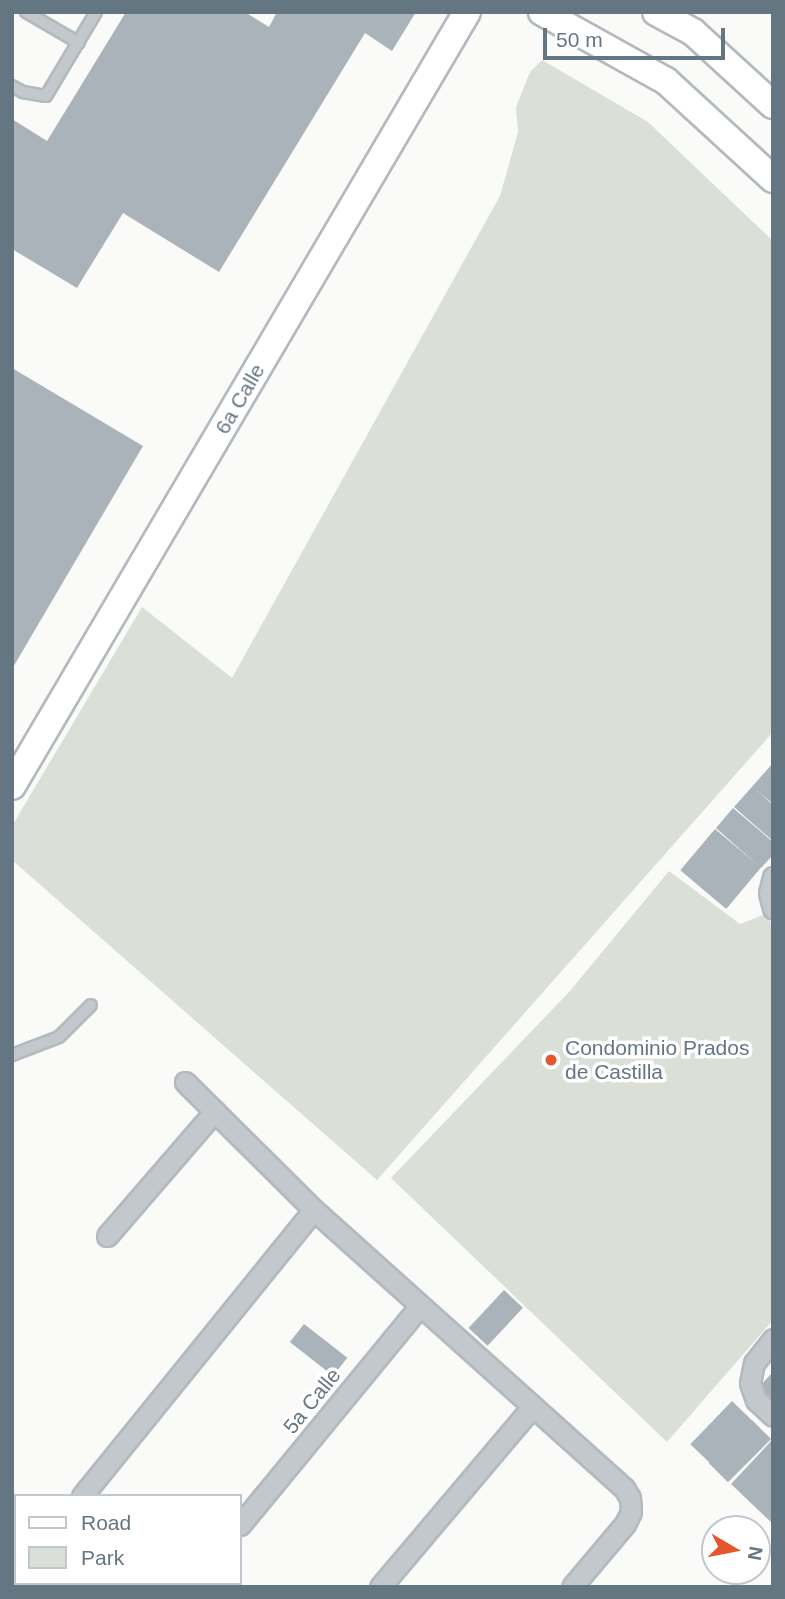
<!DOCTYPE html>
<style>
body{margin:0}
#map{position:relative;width:785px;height:1599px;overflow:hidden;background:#fafaf8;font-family:Helvetica,sans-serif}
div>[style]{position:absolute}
.green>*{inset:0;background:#dadfd7}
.building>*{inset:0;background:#aab3b9;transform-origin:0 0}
.roads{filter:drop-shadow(2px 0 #b3babf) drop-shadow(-2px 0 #b3babf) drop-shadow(0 2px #b3babf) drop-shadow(0 -2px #b3babf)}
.lane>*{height:10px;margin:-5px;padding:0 5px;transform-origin:5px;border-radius:5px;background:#c3c8cc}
.street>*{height:19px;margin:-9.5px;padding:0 9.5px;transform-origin:9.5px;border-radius:9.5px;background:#c3c8cc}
.secondary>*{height:26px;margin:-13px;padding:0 13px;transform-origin:13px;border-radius:13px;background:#fff}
.dots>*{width:19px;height:19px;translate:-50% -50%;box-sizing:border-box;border:4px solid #fff;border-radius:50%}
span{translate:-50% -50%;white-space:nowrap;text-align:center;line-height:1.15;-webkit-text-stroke:7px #fff;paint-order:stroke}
.street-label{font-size:21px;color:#657683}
.poi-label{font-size:21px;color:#657683}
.left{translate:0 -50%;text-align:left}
.frame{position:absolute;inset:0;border:14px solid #657683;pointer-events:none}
.legend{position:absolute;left:14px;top:1494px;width:228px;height:91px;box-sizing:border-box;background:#fff;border:2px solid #c1c8cd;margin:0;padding:9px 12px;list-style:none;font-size:21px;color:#657683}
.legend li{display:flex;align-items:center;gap:14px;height:35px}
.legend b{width:35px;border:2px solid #c1c8cd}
.north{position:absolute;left:701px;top:1515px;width:70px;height:70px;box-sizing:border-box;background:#fff;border:2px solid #c1c8cd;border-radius:50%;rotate:100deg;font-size:19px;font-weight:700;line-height:28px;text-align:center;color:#657683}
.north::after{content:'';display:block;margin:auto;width:24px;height:32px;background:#e4572e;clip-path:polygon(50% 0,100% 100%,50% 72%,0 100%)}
.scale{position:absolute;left:543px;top:28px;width:182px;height:32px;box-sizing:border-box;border:4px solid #657683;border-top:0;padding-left:9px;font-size:21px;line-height:24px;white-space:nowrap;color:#657683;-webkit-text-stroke:5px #fff;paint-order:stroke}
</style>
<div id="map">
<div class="green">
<i style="clip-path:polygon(542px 60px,648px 122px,773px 241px,773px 732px,377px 1180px,12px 860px,12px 826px,142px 607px,232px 678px,500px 196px,518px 132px,516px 107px,530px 72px)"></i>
<i style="clip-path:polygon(669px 871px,740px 924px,763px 915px,773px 924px,773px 1320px,667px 1442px,391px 1178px,570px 991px)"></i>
</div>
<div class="building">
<i style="clip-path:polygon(126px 12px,245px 12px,269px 27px,277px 12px,416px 12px,392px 51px,365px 33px,219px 272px,123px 213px,77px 288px,12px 249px,12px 119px,47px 141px)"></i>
<i style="clip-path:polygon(12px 368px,143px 446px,12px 669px)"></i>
<i style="clip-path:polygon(773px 763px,773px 804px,756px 790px,773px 805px,773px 841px,734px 807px)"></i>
<i style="clip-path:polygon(733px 808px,773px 842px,773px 855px,761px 868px,716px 828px)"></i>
<i style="left:715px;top:829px;width:60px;height:54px;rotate:40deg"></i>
<i style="left:504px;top:1290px;width:26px;height:52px;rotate:43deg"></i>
<i style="left:304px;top:1324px;width:55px;height:23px;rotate:38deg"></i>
<i style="clip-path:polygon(773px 1372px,773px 1403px,757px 1389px)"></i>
<i style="left:732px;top:1401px;width:28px;height:60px;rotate:44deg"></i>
<i style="left:752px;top:1420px;width:27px;height:61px;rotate:45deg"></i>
<i style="clip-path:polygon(773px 1439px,773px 1524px,731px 1484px)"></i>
</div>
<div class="roads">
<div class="lane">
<i style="left:26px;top:12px;width:61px;rotate:30.3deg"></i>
<i style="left:12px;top:86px;width:13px;rotate:29deg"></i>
<i style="left:23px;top:92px;width:23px;rotate:10deg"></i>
<i style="left:46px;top:96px;width:98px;rotate:-59.2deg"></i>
<i style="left:12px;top:1055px;width:50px;rotate:-21deg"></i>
<i style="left:59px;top:1037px;width:45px;rotate:-45deg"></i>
</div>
<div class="street">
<i style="left:773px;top:877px;width:16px;rotate:104deg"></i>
<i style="left:769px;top:893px;width:16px;rotate:75deg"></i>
<i style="left:185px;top:1082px;width:182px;rotate:44.8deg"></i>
<i style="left:314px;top:1210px;width:416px;rotate:41.9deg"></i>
<i style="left:624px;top:1488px;width:12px;rotate:59deg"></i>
<i style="left:630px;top:1498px;width:14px;rotate:86deg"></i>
<i style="left:631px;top:1512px;width:13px;rotate:117deg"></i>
<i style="left:625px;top:1524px;width:82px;rotate:130.1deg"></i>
<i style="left:107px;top:1236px;width:165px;rotate:-49.2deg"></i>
<i style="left:773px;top:1339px;width:31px;rotate:128deg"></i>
<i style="left:754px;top:1363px;width:20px;rotate:101deg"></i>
<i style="left:750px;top:1383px;width:18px;rotate:71deg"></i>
<i style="left:756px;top:1400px;width:23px;rotate:43deg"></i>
<i style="left:82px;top:1496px;width:368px;rotate:-51deg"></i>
<i style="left:240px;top:1525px;width:283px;rotate:-50.6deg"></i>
<i style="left:12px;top:1551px;width:4px;rotate:27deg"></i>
<i style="left:43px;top:1583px;width:4px;rotate:76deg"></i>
<i style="left:153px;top:1583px;width:6px;rotate:45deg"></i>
<i style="left:189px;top:1587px;width:5px;rotate:-53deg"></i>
<i style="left:380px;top:1587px;width:236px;rotate:-49.8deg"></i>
</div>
<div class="secondary">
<i style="left:542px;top:12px;width:142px;rotate:29.1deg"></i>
<i style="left:666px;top:81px;width:145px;rotate:42.5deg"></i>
<i style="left:656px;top:12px;width:42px;rotate:28.4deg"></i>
<i style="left:693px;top:32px;width:108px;rotate:42.4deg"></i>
<i style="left:12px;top:786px;width:898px;rotate:-59.55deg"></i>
</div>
</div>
<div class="dots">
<i style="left:551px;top:1060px;background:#e4572e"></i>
</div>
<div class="street-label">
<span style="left:240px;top:399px;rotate:-60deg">6a Calle</span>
<span style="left:312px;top:1401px;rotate:-51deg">5a Calle</span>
</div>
<div class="poi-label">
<span class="left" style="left:565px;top:1060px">Condominio Prados<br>de Castilla</span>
</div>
<div class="frame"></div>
<ul class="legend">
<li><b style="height:9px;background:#fff"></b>Road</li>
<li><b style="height:19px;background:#dadfd7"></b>Park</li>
</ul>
<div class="north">N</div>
<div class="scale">50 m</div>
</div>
